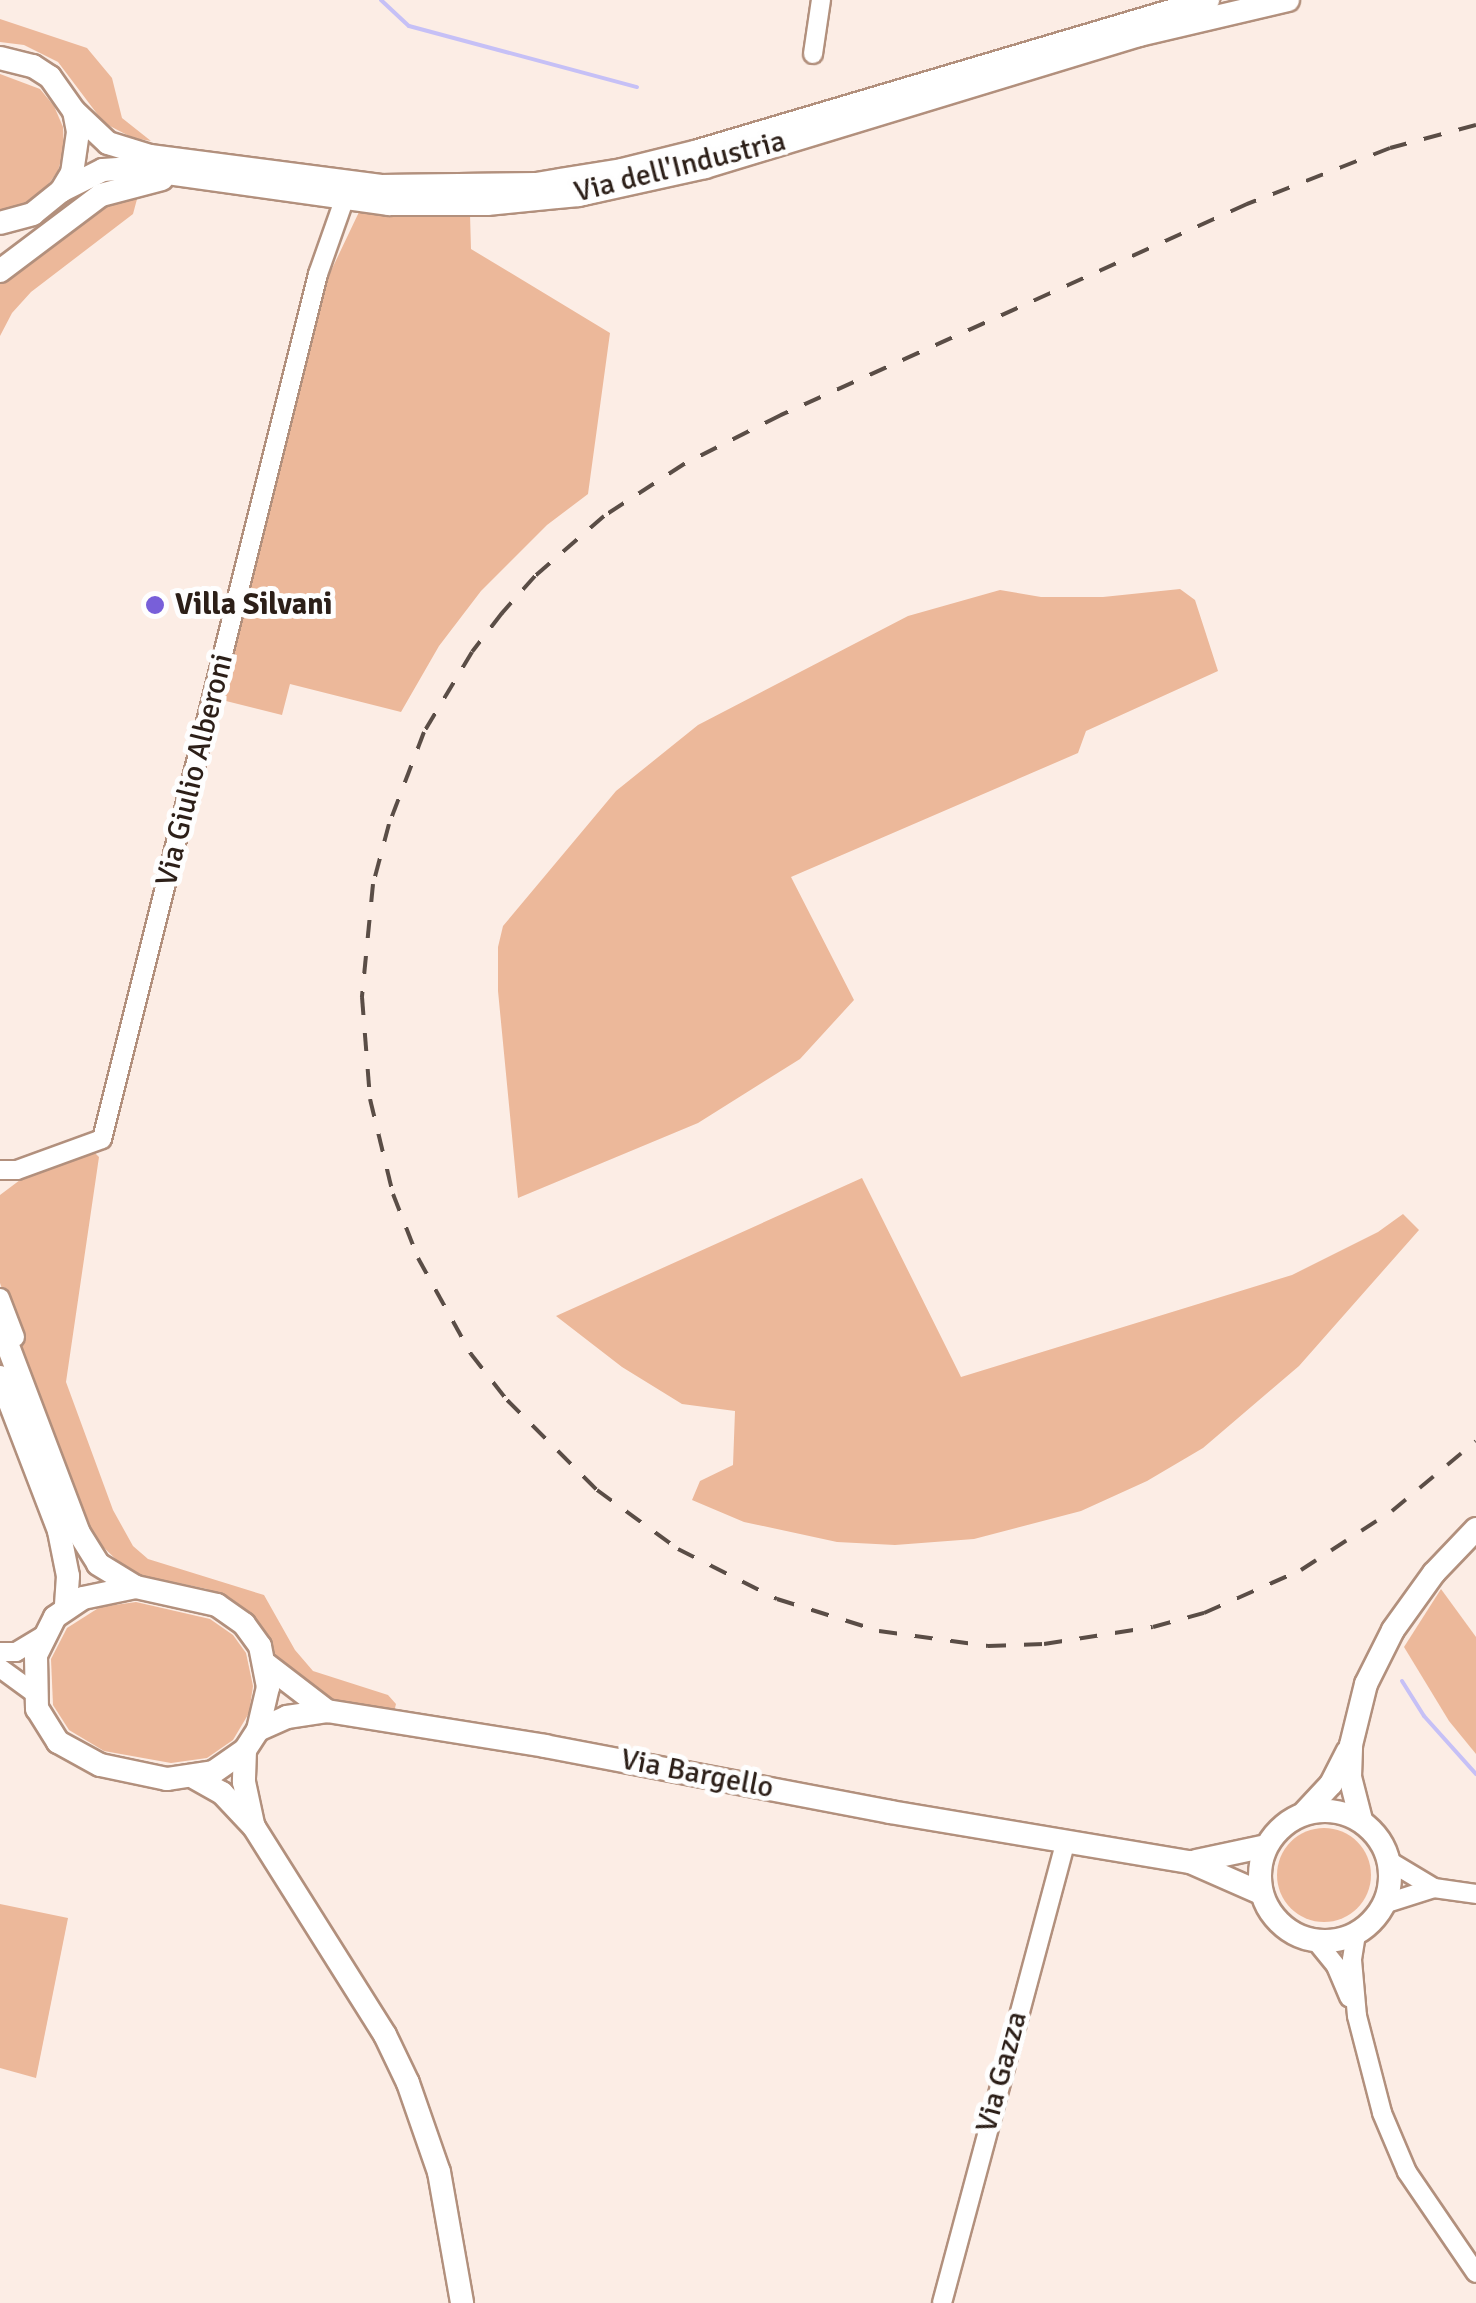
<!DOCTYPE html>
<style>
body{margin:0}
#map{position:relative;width:1476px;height:2303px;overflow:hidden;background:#fcede5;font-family:Signika,sans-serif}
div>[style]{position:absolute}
.green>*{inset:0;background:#ecb89a}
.round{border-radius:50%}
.stream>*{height:4px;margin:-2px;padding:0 2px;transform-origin:2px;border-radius:2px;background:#c6c0f6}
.roads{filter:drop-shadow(2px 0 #b2907d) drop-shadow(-2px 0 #b2907d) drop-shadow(0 2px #b2907d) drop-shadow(0 -2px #b2907d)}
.minor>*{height:18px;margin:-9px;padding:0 9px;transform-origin:9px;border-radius:9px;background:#fff}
.major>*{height:22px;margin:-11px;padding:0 11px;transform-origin:11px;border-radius:11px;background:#fff}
.major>.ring{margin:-11px;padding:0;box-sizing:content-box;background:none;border:22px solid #fff;border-radius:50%}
.rail>*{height:4px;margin-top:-2px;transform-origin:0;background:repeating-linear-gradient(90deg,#5a4d46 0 18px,transparent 0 36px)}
.dots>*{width:28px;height:28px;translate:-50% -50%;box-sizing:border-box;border:5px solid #fefefe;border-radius:50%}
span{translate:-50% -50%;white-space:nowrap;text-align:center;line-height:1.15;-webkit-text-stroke:10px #fefefe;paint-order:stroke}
.street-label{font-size:30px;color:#2c1f18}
.poi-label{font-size:30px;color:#2c1f18;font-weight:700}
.left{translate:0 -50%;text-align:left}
</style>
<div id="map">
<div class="green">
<i style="clip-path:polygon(0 19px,87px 48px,112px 78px,122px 118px,151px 141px,133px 138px,104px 123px,58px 62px,24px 45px,0 42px)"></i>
<i style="clip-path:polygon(0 74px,40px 89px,54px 106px,63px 127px,64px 149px,58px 171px,45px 189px,27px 203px,6px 209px,0 209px)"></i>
<i style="clip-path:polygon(140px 188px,133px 214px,31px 292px,12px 313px,0 336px,0 278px,93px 205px)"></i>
<i style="clip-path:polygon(359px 212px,470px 214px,471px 249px,610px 333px,588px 494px,547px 525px,481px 591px,439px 646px,401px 712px,290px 684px,282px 715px,222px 700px,329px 275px)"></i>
<i style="clip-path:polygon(1180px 589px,1195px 600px,1218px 671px,1086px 731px,1078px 753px,791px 877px,854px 1000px,800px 1059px,698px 1123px,518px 1198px,498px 991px,498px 947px,503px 926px,616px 791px,698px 725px,908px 616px,1000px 590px,1041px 597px,1103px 597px)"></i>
<i style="clip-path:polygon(94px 1152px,99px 1157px,66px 1382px,113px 1510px,133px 1546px,148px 1559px,264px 1595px,295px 1650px,313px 1671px,388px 1695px,396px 1704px,394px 1712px,323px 1698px,276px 1659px,260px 1625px,237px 1603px,207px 1589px,130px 1573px,96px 1540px,36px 1390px,0 1283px,0 1195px,24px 1177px)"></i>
<i style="clip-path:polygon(862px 1178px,961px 1377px,1292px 1275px,1378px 1232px,1403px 1214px,1419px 1230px,1299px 1366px,1203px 1448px,1147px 1481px,1081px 1511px,974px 1539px,895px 1545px,837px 1542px,744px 1522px,692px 1500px,700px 1481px,733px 1465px,735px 1411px,682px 1404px,622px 1367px,556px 1316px)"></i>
<i style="clip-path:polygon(1441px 1589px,1476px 1637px,1476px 1754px,1449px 1721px,1404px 1647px)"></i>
<i style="clip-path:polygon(136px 1602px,210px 1619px,233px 1635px,246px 1653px,253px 1686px,249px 1713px,233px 1740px,207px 1758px,171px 1763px,104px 1751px,69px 1730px,53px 1705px,51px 1659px,67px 1628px,100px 1607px)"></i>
<i class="round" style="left:1277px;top:1828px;width:94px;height:94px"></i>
<i style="clip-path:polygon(0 1904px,68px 1918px,36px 2078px,0 2068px)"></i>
</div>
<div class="stream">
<i style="left:381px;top:0;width:38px;rotate:43deg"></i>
<i style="left:409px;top:26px;width:236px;rotate:15deg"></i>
<i style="left:1402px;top:1681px;width:41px;rotate:57.8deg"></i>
<i style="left:1424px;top:1716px;width:78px;rotate:48.1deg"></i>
</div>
<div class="roads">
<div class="minor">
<i style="left:813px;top:54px;width:55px;rotate:-81.6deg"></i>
<i style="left:0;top:1170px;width:17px"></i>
<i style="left:17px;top:1170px;width:90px;rotate:-20deg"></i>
<i style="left:102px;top:1139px;width:892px;rotate:-75.98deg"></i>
<i style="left:318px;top:274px;width:78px;rotate:-70.6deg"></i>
<i style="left:0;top:1298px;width:42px;rotate:69deg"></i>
<i style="left:0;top:1652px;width:16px"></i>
<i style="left:16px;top:1652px;width:33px;rotate:-31deg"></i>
<i style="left:0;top:1668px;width:41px;rotate:36deg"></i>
<i style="left:1389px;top:1861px;width:52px;rotate:31deg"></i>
<i style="left:1434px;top:1888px;width:42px;rotate:8.1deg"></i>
<i style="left:1384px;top:1904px;width:52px;rotate:-17.7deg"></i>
<i style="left:1356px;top:1934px;width:26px;rotate:99deg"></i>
<i style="left:1352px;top:1960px;width:56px;rotate:84.9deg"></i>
<i style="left:1357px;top:2016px;width:100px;rotate:75.5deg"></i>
<i style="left:1382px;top:2113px;width:64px;rotate:67deg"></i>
<i style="left:1407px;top:2172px;width:122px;rotate:55.7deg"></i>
<i style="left:1316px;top:1941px;width:32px;rotate:51deg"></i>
<i style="left:1336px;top:1966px;width:34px;rotate:67deg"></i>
<i style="left:942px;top:2303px;width:478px;rotate:-75deg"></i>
</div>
<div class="major">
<i style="left:0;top:58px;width:34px;rotate:14deg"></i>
<i style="left:33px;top:66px;width:20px;rotate:33deg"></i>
<i style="left:50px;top:77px;width:42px;rotate:54.8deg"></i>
<i style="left:74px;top:111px;width:21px;rotate:79deg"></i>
<i style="left:78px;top:132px;width:41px;rotate:98.3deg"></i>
<i style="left:72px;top:173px;width:21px;rotate:121deg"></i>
<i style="left:61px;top:191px;width:36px;rotate:141deg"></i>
<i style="left:33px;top:214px;width:34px;rotate:165deg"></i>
<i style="left:74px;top:111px;width:47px;rotate:43.3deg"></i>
<i style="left:108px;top:143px;width:44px;rotate:17.2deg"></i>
<i style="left:150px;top:156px;width:233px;rotate:7.4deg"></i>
<i style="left:381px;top:186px;width:155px;rotate:-0.7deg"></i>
<i style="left:536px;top:184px;width:87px;rotate:-9.2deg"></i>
<i style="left:622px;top:170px;width:78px;rotate:-14deg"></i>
<i style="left:698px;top:151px;width:532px;rotate:-16.49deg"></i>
<i style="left:61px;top:191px;width:47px;rotate:-26.6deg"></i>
<i style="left:103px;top:170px;width:29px;rotate:-4deg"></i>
<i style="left:132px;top:168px;width:260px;rotate:8deg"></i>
<i style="left:389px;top:204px;width:98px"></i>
<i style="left:487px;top:204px;width:92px;rotate:-5.6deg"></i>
<i style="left:579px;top:195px;width:129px;rotate:-12.5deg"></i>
<i style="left:705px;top:167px;width:454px;rotate:-16.9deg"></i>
<i style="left:1139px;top:35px;width:153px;rotate:-13.2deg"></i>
<i style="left:0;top:271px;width:126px;rotate:-37deg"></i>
<i style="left:101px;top:195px;width:63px;rotate:-14.7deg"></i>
<i style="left:0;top:1325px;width:222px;rotate:69.2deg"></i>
<i style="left:79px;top:1533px;width:36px;rotate:58deg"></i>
<i style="left:98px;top:1564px;width:44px;rotate:31.2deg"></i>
<i style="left:0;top:1377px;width:165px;rotate:69deg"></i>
<i style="left:59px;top:1531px;width:46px;rotate:78.7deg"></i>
<i style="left:68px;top:1576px;width:32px;rotate:94deg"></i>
<i style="left:136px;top:1587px;width:83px;rotate:12.5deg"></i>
<i style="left:217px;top:1605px;width:33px;rotate:35deg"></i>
<i style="left:244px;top:1624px;width:27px;rotate:54deg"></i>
<i style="left:260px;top:1646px;width:42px;rotate:79deg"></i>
<i style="left:268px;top:1687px;width:44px;rotate:103.1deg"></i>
<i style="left:258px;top:1730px;width:24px;rotate:123deg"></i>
<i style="left:245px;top:1750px;width:39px;rotate:145deg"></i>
<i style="left:213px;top:1772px;width:47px;rotate:171.3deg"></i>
<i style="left:167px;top:1779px;width:68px;rotate:-168.2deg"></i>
<i style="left:100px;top:1765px;width:48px;rotate:-151.3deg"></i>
<i style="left:58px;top:1742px;width:39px;rotate:-122deg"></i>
<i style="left:37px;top:1709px;width:54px;rotate:-91.1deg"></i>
<i style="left:36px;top:1655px;width:42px;rotate:-63.4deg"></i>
<i style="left:55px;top:1617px;width:34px;rotate:-34deg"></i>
<i style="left:83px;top:1598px;width:54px;rotate:-11.7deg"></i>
<i style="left:267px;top:1665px;width:76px;rotate:37.5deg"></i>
<i style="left:258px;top:1730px;width:32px;rotate:-24deg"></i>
<i style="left:287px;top:1717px;width:40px;rotate:-8.5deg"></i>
<i style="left:327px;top:1711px;width:221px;rotate:9.1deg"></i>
<i style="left:545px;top:1746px;width:351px;rotate:10.8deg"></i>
<i style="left:890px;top:1812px;width:304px;rotate:9.5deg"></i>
<i style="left:1190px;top:1862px;width:77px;rotate:23.6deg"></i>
<i style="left:245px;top:1750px;width:32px;rotate:92deg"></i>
<i style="left:244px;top:1782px;width:43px;rotate:77.9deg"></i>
<i style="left:195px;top:1778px;width:31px;rotate:29deg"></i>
<i style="left:222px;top:1793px;width:47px;rotate:46.7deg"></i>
<i style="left:254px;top:1827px;width:246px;rotate:57.8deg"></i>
<i style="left:385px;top:2035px;width:53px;rotate:64.4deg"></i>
<i style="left:408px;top:2083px;width:94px;rotate:70.8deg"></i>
<i style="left:439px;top:2172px;width:133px;rotate:80deg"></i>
<i class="ring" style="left:1260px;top:1811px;width:108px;height:108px"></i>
<i style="left:1304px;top:1813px;width:40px;rotate:-47deg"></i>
<i style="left:1331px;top:1784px;width:36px;rotate:-63deg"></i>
<i style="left:1361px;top:1820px;width:44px;rotate:-104.3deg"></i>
<i style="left:1350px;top:1777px;width:32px;rotate:-88deg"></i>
<i style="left:1351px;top:1745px;width:63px;rotate:-76.2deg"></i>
<i style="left:1366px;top:1684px;width:60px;rotate:-63.4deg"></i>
<i style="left:1393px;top:1630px;width:70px;rotate:-54.3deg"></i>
<i style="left:1434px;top:1573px;width:61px;rotate:-46.3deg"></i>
<i style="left:1196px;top:1861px;width:72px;rotate:-12.1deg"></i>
</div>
</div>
<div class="rail">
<i style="left:1476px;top:125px;width:89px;rotate:165deg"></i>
<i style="left:1390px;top:148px;width:154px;rotate:158.6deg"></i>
<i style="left:1247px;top:204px;width:512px;rotate:155.64deg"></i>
<i style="left:781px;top:415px;width:109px;rotate:153.2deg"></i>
<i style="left:684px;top:464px;width:95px;rotate:147deg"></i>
<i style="left:604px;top:516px;width:91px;rotate:139deg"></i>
<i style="left:535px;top:576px;width:50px;rotate:131.7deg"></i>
<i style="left:502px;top:613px;width:49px;rotate:127.6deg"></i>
<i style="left:472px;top:652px;width:93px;rotate:121deg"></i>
<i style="left:424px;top:732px;width:98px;rotate:110.8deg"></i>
<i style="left:389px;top:824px;width:62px;rotate:104.9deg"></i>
<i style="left:373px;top:884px;width:114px;rotate:95.6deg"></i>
<i style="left:362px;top:997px;width:102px;rotate:85.5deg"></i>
<i style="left:370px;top:1099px;width:98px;rotate:76.4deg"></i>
<i style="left:393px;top:1194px;width:69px;rotate:68.7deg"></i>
<i style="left:418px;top:1258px;width:110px;rotate:61.1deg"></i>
<i style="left:471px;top:1354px;width:58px;rotate:52deg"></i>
<i style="left:507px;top:1400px;width:127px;rotate:45deg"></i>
<i style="left:597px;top:1490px;width:100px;rotate:36.1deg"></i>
<i style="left:678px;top:1549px;width:111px;rotate:26.8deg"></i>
<i style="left:777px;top:1599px;width:107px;rotate:17.4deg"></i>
<i style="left:879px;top:1631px;width:110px;rotate:7.8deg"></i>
<i style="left:988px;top:1646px;width:56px;rotate:-2deg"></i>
<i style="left:1044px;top:1644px;width:110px;rotate:-8.9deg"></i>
<i style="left:1153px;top:1627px;width:53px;rotate:-15.4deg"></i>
<i style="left:1204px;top:1613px;width:106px;rotate:-23.9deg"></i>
<i style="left:1301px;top:1570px;width:108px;rotate:-33deg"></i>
<i style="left:1392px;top:1511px;width:109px;rotate:-39.8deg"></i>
</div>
<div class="dots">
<i style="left:155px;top:605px;background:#785fd9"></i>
</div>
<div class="street-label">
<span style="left:680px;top:167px;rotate:-14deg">Via dell'Industria</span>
<span style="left:195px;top:770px;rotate:-76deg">Via Giulio Alberoni</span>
<span style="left:697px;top:1774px;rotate:11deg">Via Bargello</span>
<span style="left:1002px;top:2072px;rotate:-75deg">Via Gazza</span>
</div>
<div class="poi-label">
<span class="left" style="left:175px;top:605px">Villa Silvani</span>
</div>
</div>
